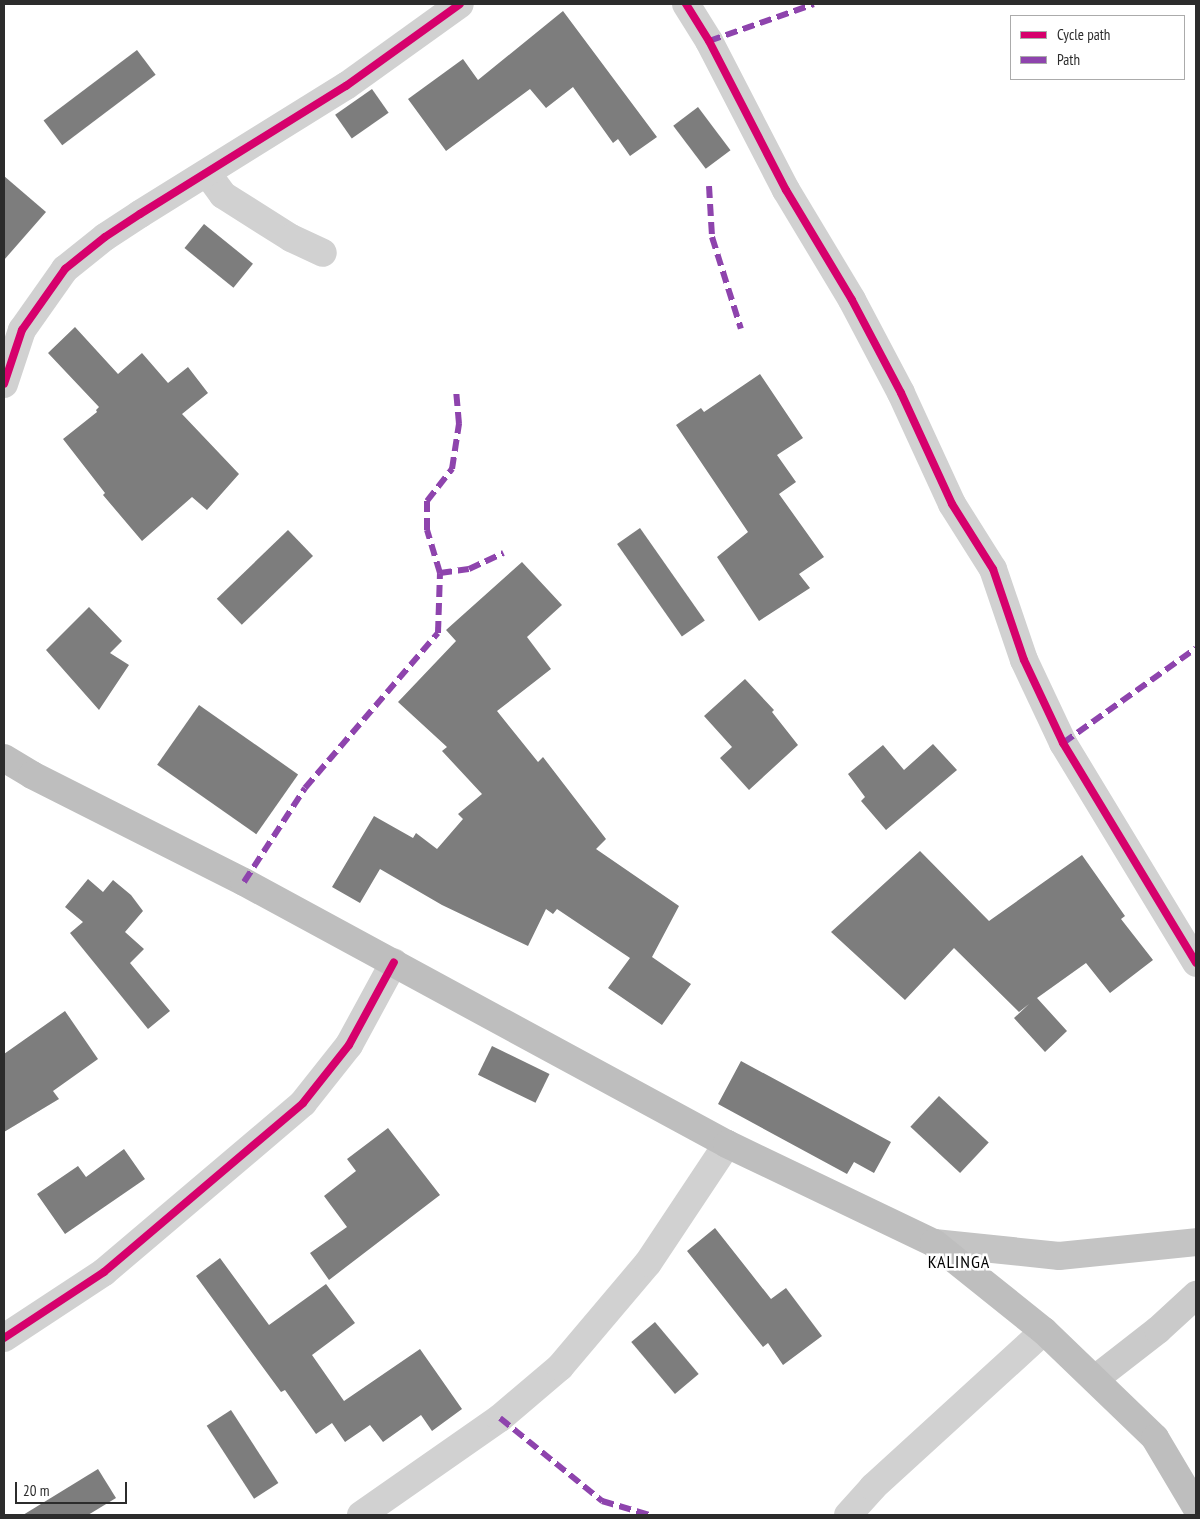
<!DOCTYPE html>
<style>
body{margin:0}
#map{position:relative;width:1200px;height:1519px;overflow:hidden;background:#fff;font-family:"PT Sans Narrow",sans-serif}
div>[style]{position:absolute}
.building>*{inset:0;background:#7d7d7d;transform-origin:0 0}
.street>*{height:28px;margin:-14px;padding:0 14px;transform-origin:14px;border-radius:14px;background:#d1d1d1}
.secondary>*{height:28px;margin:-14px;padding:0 14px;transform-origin:14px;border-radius:14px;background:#cacaca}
.primary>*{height:28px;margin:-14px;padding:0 14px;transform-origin:14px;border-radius:14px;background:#c4c4c4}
.highway>*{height:28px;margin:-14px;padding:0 14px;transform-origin:14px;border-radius:14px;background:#bebebe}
.quiet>*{height:6px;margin-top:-3px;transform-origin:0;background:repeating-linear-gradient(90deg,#8e44ad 0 12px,transparent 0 18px)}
.cycleway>*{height:8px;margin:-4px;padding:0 4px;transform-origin:4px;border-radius:4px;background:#d6006c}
span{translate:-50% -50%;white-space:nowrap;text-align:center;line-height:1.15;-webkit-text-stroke:5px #fff;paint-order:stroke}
.quarter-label{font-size:18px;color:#000;letter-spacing:1px}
.frame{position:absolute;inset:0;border:5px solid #2c2c2c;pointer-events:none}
.legend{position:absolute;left:1010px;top:15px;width:175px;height:65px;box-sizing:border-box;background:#fff;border:1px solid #ababab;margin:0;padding:6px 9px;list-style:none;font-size:15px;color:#2c2c2c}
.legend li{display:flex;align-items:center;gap:10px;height:25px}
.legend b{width:25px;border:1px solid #ababab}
.scale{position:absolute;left:15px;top:1482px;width:112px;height:22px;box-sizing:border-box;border:2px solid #2c2c2c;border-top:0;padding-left:6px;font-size:15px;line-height:18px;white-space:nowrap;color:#2c2c2c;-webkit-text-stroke:4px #fff;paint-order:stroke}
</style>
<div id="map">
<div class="building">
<i style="clip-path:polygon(563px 11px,657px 137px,630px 156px,618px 139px,613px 143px,573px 87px,546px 108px,530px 89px,446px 151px,408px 99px,463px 59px,478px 80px)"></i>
<i style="left:137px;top:50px;width:31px;height:117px;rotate:53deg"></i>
<i style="left:372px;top:89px;width:29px;height:45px;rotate:55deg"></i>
<i style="left:698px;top:107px;width:54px;height:31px;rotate:53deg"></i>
<i style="clip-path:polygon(4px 176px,46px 212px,4px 260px)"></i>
<i style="left:204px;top:224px;width:63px;height:31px;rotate:39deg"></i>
<i style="clip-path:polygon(75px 327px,118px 374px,142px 353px,168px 383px,188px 367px,208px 393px,182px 414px,239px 474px,207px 510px,192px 497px,142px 541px,103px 495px,105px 493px,63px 439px,97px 412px,96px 410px,99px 407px,48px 353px)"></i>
<i style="clip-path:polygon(760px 374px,803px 438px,777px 455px,796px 482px,779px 494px,824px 557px,799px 574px,810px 588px,759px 621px,717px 557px,748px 532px,676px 425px,701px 408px,704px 412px)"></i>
<i style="left:640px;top:528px;width:113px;height:28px;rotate:55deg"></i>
<i style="left:288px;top:530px;width:36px;height:99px;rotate:46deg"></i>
<i style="clip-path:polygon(522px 562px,562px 605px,527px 637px,551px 669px,497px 711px,538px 762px,543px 757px,606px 839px,596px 849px,679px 906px,652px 957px,691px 984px,662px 1025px,608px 988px,630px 958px,557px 909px,553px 914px,546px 909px,528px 946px,442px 905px,380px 869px,360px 903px,332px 887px,374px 816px,413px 838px,416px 833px,437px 849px,463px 819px,458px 814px,482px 794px,442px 751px,447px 747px,398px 702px,456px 641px,446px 630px)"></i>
<i style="clip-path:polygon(89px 607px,122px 641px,110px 653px,129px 665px,99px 710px,46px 650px)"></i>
<i style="clip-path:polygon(745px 679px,774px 710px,772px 712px,798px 745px,749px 790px,720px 758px,732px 747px,704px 716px)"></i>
<i style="left:199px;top:705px;width:121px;height:73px;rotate:35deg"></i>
<i style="clip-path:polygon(933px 744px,957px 770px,886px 830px,861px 801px,865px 797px,848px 774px,883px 745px,904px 770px)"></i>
<i style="clip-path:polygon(920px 851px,989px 921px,1082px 855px,1125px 916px,1121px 919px,1153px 960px,1110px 993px,1086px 963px,1037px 998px,1067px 1031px,1045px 1052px,1014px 1018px,1029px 1004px,1019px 1012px,954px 948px,905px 1000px,831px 932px)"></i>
<i style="clip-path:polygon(88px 879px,103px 892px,113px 880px,131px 895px,143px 911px,125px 932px,144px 949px,130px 963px,170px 1011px,148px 1029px,70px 933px,83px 922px,65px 907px)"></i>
<i style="clip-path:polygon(65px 1011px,98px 1059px,53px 1091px,59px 1099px,4px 1132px,4px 1054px)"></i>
<i style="left:492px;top:1046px;width:64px;height:32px;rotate:26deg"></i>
<i style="clip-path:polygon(741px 1061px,891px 1142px,874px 1173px,854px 1162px,847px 1174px,718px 1104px)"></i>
<i style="left:939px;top:1096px;width:68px;height:42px;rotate:43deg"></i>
<i style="clip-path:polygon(388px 1128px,440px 1195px,329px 1280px,310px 1253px,347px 1227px,324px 1196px,356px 1171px,347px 1159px)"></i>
<i style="clip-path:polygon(124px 1149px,145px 1179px,65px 1234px,37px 1194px,78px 1166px,86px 1177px)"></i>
<i style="clip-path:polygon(715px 1228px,771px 1299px,786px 1288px,822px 1336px,783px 1365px,768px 1343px,763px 1347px,687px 1251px)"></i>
<i style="clip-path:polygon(220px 1258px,269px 1325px,326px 1284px,355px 1323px,312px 1355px,344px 1401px,420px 1349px,462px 1409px,432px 1431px,421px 1415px,383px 1442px,370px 1425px,345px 1442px,332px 1423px,316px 1434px,285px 1390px,281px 1392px,196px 1276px)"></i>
<i style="left:655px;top:1322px;width:68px;height:31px;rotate:50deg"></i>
<i style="left:231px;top:1410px;width:87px;height:29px;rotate:57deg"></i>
<i style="clip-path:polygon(98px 1469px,116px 1498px,88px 1515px,23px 1515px)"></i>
</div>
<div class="street">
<i style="left:686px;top:4px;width:44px;rotate:58.1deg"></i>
<i style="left:709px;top:41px;width:168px;rotate:62.7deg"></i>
<i style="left:786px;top:190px;width:128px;rotate:59deg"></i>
<i style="left:852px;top:300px;width:105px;rotate:62.2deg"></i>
<i style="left:901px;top:393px;width:122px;rotate:65.3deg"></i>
<i style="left:952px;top:504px;width:77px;rotate:57.8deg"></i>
<i style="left:993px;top:569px;width:96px;rotate:71.2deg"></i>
<i style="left:1024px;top:660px;width:92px;rotate:64.8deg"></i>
<i style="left:1063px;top:743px;width:257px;rotate:58.8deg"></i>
<i style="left:207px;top:173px;width:27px;rotate:54deg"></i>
<i style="left:223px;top:195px;width:80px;rotate:32.3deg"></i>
<i style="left:291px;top:238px;width:35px;rotate:25deg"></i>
<i style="left:4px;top:384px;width:57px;rotate:-71.6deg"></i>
<i style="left:22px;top:330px;width:75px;rotate:-54.8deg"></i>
<i style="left:65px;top:269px;width:51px;rotate:-38.7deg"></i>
<i style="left:105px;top:237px;width:42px;rotate:-33.3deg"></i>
<i style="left:140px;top:214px;width:243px;rotate:-31.9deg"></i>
<i style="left:346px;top:86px;width:140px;rotate:-35.7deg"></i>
<i style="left:4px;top:1338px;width:120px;rotate:-33.4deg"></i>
<i style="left:104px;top:1272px;width:261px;rotate:-40.3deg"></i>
<i style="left:303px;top:1103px;width:74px;rotate:-51.6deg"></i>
<i style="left:349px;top:1045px;width:94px;rotate:-61.5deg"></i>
<i style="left:361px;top:1515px;width:169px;rotate:-34.9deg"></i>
<i style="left:500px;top:1418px;width:79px;rotate:-40.4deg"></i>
<i style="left:560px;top:1367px;width:136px;rotate:-49.8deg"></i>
<i style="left:648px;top:1263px;width:143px;rotate:-56.4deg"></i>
<i style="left:848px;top:1515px;width:38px;rotate:-48deg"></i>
<i style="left:873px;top:1487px;width:231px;rotate:-42.4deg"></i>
</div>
<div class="secondary">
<i style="left:1095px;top:1379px;width:80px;rotate:-37.9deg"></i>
<i style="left:1158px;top:1330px;width:52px;rotate:-42.6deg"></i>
</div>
<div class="primary">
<i style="left:934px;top:1243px;width:126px;rotate:5.9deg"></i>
<i style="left:1059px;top:1256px;width:138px;rotate:-5.8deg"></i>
</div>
<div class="highway">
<i style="left:4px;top:758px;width:33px;rotate:31deg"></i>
<i style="left:32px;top:775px;width:237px;rotate:26.8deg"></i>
<i style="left:244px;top:882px;width:549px;rotate:28.48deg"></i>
<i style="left:727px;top:1144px;width:229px;rotate:25.6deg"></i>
<i style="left:934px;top:1243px;width:141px;rotate:38.7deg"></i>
<i style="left:1044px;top:1331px;width:154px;rotate:43.9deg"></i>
<i style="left:1155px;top:1438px;width:80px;rotate:59.3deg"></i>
</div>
<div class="quiet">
<i style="left:709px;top:41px;width:111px;rotate:-19.4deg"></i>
<i style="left:709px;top:186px;width:51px;rotate:86.6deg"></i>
<i style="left:712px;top:237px;width:96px;rotate:72.5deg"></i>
<i style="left:440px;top:573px;width:29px;rotate:-8deg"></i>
<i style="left:469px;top:569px;width:38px;rotate:-25deg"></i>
<i style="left:1063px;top:743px;width:163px;rotate:-35.5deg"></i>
<i style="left:244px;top:882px;width:112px;rotate:-57deg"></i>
<i style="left:305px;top:788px;width:204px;rotate:-49.4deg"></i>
<i style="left:438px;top:633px;width:60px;rotate:-88.1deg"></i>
<i style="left:440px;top:573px;width:45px;rotate:-106.8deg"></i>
<i style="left:427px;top:530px;width:29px;rotate:-90deg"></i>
<i style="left:427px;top:501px;width:41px;rotate:-52deg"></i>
<i style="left:452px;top:469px;width:46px;rotate:-81.2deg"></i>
<i style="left:459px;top:424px;width:35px;rotate:-95deg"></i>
<i style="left:500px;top:1418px;width:132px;rotate:39.1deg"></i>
<i style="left:602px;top:1501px;width:50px;rotate:16.3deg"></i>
</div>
<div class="cycleway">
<i style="left:686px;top:4px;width:44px;rotate:58.1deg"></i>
<i style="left:709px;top:41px;width:168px;rotate:62.7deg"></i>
<i style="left:786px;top:190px;width:128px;rotate:59deg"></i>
<i style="left:852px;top:300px;width:105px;rotate:62.2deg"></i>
<i style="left:901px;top:393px;width:122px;rotate:65.3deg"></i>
<i style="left:952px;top:504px;width:77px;rotate:57.8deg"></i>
<i style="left:993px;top:569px;width:96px;rotate:71.2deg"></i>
<i style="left:1024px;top:660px;width:92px;rotate:64.8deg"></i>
<i style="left:1063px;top:743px;width:257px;rotate:58.8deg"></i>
<i style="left:4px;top:384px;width:57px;rotate:-71.6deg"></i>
<i style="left:22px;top:330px;width:75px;rotate:-54.8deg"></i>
<i style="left:65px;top:269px;width:51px;rotate:-38.7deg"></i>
<i style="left:105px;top:237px;width:42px;rotate:-33.3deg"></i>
<i style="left:140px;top:214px;width:243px;rotate:-31.9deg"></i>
<i style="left:346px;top:86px;width:140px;rotate:-35.7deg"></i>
<i style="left:4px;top:1338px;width:120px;rotate:-33.4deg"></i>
<i style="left:104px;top:1272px;width:261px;rotate:-40.3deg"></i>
<i style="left:303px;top:1103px;width:74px;rotate:-51.6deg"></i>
<i style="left:349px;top:1045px;width:94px;rotate:-61.5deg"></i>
</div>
<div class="quarter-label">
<span style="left:959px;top:1262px">KALINGA</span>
</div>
<div class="frame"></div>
<ul class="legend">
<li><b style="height:6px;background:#d6006c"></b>Cycle path</li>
<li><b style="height:6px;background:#8e44ad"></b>Path</li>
</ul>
<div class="scale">20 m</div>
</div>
